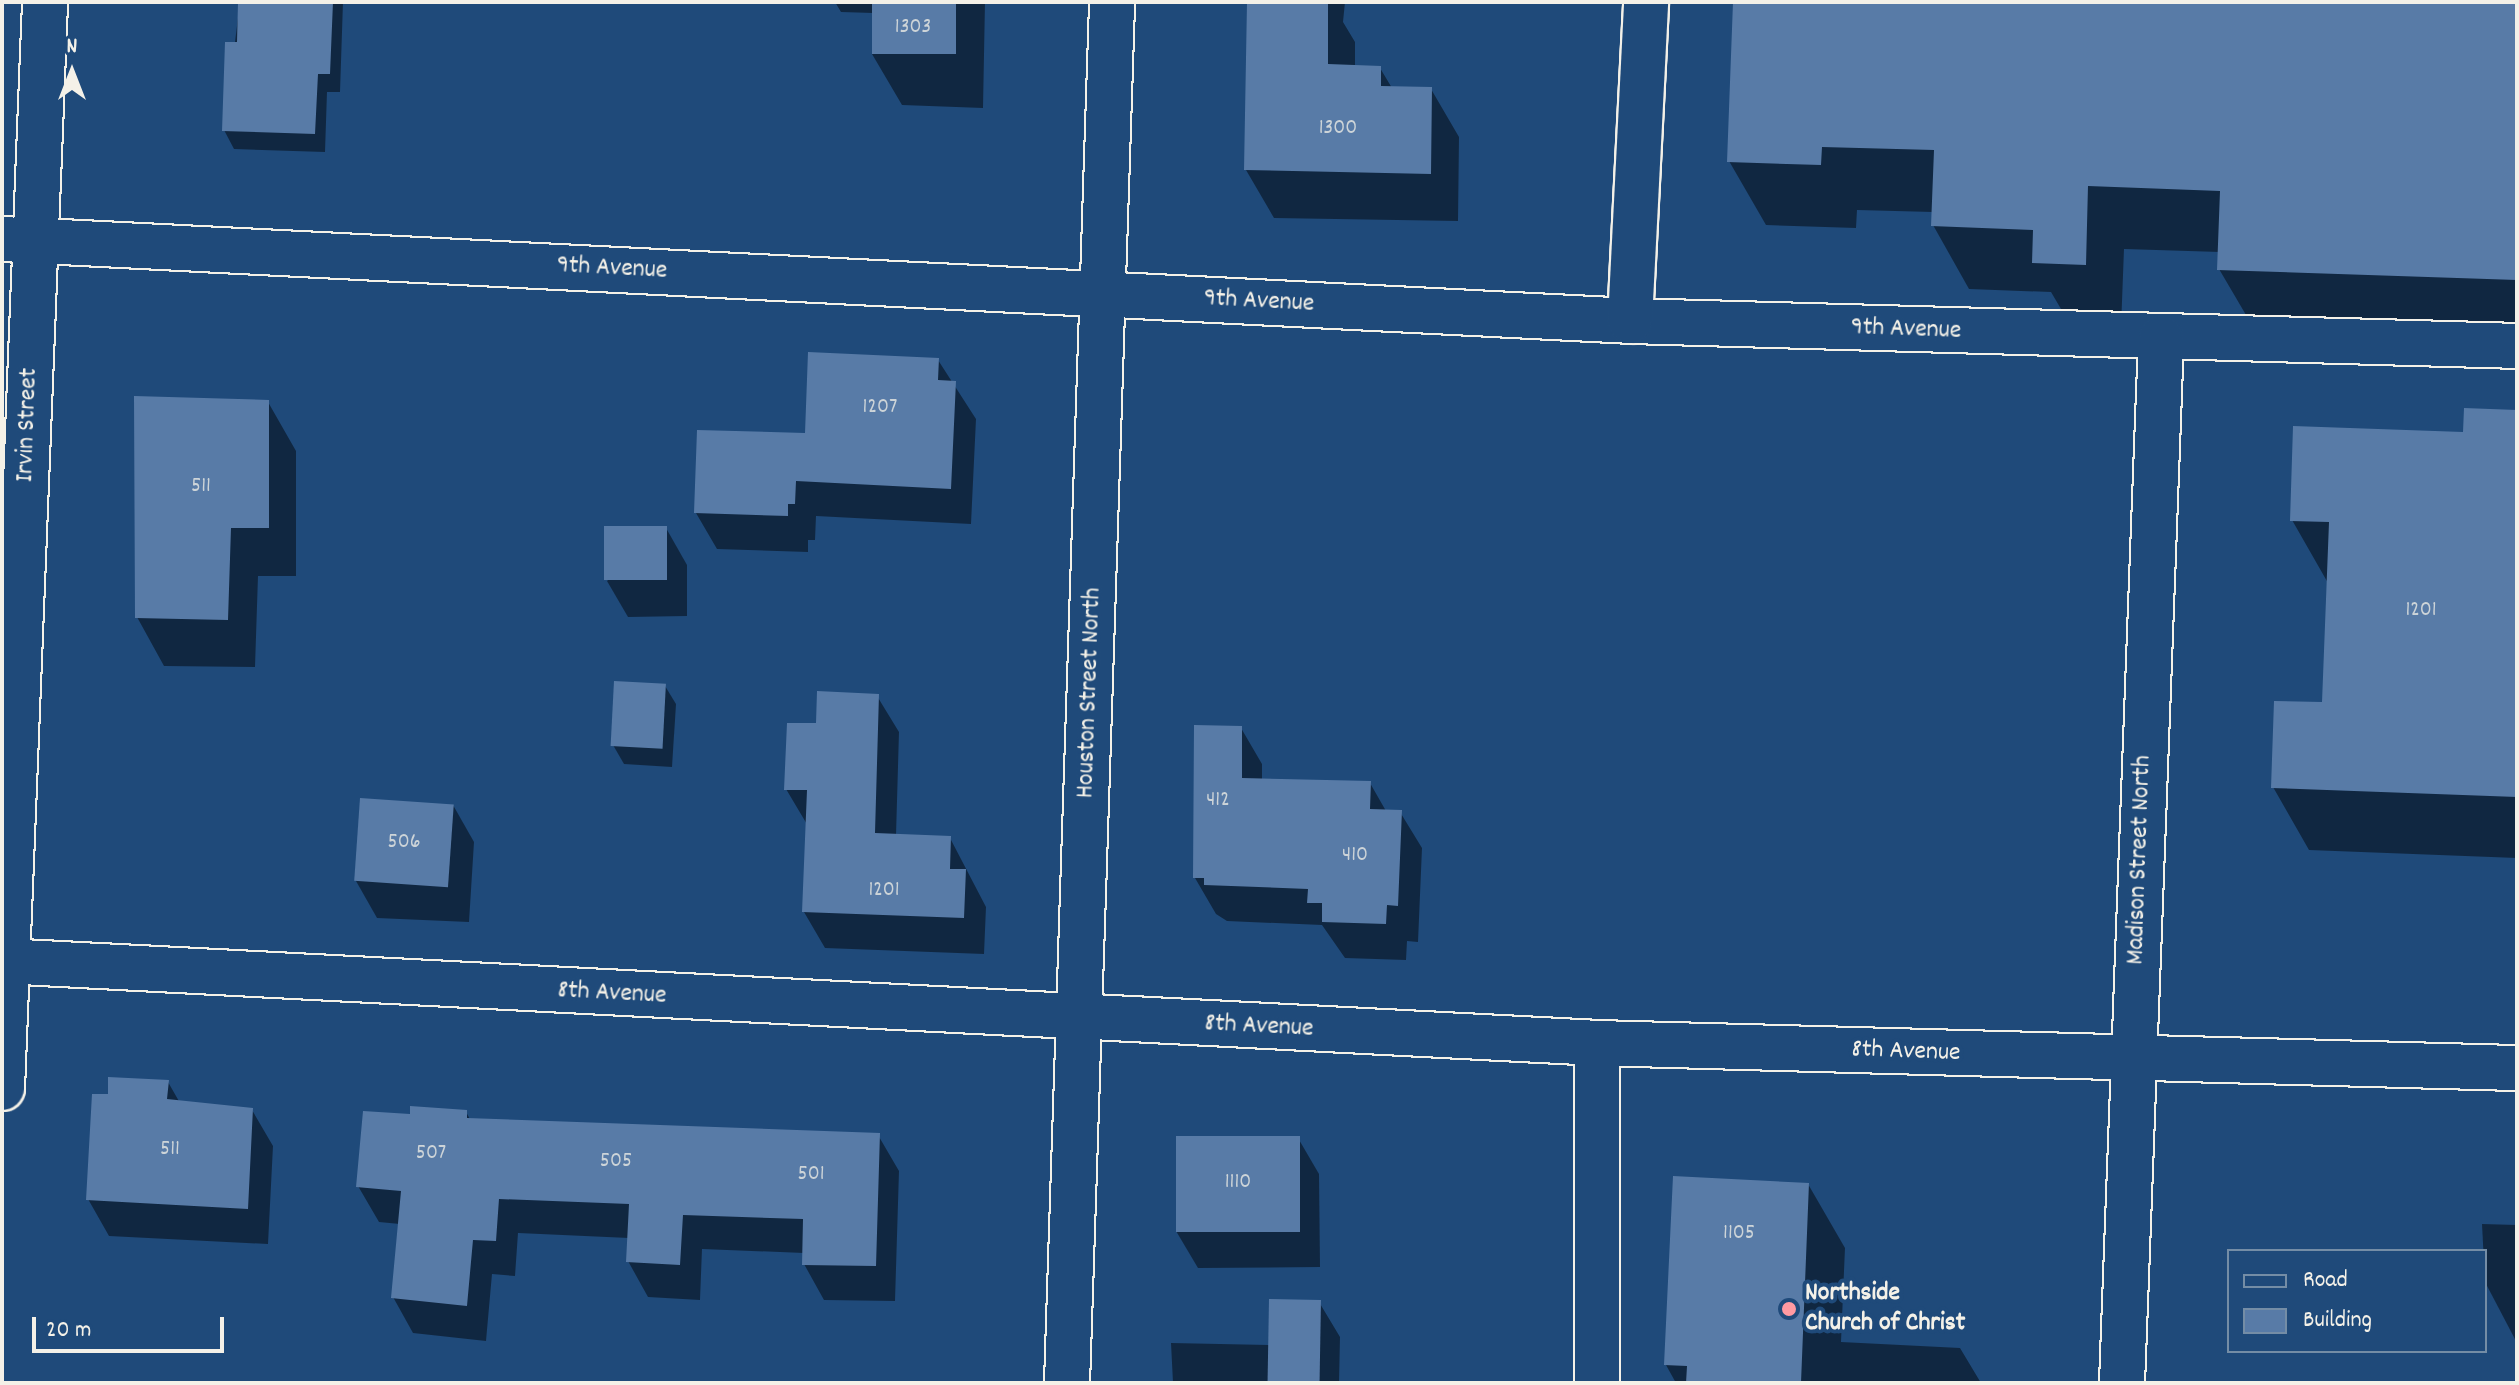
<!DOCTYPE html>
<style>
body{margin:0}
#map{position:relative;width:2519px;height:1385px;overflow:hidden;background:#1f4a7a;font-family:Dekko,sans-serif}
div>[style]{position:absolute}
.shadow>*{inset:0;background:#0007}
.building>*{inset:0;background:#587ba7;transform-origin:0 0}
.roads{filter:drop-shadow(2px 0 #f4f1e8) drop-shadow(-2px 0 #f4f1e8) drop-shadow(0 2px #f4f1e8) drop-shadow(0 -2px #f4f1e8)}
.minor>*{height:44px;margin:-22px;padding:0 22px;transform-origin:22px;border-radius:22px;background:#1f4a7a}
.dots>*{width:22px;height:22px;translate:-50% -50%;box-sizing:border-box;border:4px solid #1f4a7a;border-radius:50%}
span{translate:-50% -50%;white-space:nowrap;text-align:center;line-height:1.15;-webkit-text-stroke:8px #1f4a7a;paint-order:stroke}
.number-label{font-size:22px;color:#cdd4d8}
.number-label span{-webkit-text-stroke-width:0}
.street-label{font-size:26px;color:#f4f1e8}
.poi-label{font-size:26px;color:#f4f1e8;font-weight:700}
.left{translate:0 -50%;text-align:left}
.frame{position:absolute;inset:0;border:4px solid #f4f1e8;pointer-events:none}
.legend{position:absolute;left:2227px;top:1249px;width:260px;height:104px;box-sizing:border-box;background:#1f4a7a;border:2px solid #748da6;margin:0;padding:10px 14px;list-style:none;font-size:24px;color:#f4f1e8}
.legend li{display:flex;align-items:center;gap:16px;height:40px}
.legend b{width:40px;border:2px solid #748da6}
.north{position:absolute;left:32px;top:32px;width:80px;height:80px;-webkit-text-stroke:6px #1f4a7a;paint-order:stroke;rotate:0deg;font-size:22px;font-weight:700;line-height:32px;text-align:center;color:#f4f1e8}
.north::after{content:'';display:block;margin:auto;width:28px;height:36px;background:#f4f1e8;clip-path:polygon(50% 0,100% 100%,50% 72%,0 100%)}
.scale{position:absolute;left:32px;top:1317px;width:192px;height:36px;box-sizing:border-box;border:4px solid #f4f1e8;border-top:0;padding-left:10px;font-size:24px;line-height:28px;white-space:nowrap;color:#f4f1e8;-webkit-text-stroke:6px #1f4a7a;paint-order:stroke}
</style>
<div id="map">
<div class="shadow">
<i style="clip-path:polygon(240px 2px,343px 2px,340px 92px,327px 92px,325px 152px,234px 149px,224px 130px)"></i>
<i style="clip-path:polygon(835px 2px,985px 2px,983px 108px,902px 105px,872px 54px,873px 13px,841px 12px)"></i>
<i style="clip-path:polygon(1250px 2px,1345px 2px,1343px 22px,1355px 42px,1355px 67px,1380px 68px,1392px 88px,1431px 89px,1459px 137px,1458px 221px,1274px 218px,1246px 170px)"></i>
<i style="clip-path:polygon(1735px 2px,2517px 2px,2517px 341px,2256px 332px,2219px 269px,2220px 252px,2124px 249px,2121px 328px,2071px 326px,2051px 292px,1969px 289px,1933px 225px,1933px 212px,1857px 210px,1856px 228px,1766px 225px,1729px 161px)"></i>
<i style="clip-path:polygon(938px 360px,976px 419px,971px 524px,816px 516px,815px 540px,808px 540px,808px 552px,717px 549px,696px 513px,807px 435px)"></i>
<i style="clip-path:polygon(268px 402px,296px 451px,296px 576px,258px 576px,255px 667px,164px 666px,137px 617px)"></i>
<i style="clip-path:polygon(2517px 412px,2517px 858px,2309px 850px,2273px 787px,2324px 704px,2328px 583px,2292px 520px)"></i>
<i style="clip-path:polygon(666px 528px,687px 565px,687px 616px,628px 617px,607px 581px)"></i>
<i style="clip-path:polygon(665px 686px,676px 704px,672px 767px,624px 764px,613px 745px)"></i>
<i style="clip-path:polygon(877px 696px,899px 732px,896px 836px,950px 838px,986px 907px,984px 954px,825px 948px,804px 912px,808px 826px,786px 789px,818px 725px)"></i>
<i style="clip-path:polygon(1241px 728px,1262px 764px,1262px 781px,1370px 783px,1386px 811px,1400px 812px,1422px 848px,1418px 942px,1407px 941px,1406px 960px,1345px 958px,1322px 925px,1227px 921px,1216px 914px,1195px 878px)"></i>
<i style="clip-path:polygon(453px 805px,474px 842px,469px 922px,377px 918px,356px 881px)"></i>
<i style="clip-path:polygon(168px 1082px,180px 1103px,252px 1110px,273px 1146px,268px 1244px,109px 1236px,88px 1199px,110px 1096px)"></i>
<i style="clip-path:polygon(466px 1112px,471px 1121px,878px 1135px,899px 1171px,895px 1301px,824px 1300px,804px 1264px,804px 1253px,702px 1249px,700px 1300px,648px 1297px,628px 1261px,629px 1238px,518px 1233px,515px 1276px,492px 1274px,486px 1341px,413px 1333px,393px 1297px,400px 1224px,379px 1222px,358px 1186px,412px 1116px)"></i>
<i style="clip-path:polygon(1298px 1138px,1319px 1174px,1320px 1267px,1198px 1268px,1176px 1231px)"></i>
<i style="clip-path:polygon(1808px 1184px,1845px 1248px,1841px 1342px,1960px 1348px,1981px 1383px,1676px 1383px,1666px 1365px)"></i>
<i style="clip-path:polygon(2482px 1224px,2517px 1225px,2517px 1343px,2485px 1282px)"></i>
<i style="clip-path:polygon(1319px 1302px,1340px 1337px,1339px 1383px,1173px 1383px,1171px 1343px,1269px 1345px)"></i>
</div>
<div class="building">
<i style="clip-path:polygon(238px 2px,333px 2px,330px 74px,318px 74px,315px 134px,222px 131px,225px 42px,237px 42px)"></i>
<i style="left:872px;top:2px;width:84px;height:52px"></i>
<i style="clip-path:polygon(1247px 2px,1328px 2px,1328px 64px,1381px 66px,1381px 86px,1432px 87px,1431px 174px,1244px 170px)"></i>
<i style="clip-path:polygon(1733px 2px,2517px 2px,2517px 280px,2217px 270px,2220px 191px,2088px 186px,2086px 265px,2032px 263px,2033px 230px,1931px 226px,1934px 150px,1822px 147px,1821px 165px,1727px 162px)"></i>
<i style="clip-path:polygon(808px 352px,939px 358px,938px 380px,956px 381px,951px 489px,796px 481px,795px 504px,788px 504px,788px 516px,694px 513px,697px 430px,805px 433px)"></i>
<i style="clip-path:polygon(134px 396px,269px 400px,269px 528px,231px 528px,228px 620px,135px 618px)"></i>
<i style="clip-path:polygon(2464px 408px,2517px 410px,2517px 797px,2271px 788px,2274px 701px,2322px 702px,2329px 522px,2290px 521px,2293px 426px,2463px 432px)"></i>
<i style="left:667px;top:526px;width:54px;height:63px;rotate:90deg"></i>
<i style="left:614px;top:681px;width:52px;height:65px;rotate:3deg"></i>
<i style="clip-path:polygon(817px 691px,879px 694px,875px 833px,951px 836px,950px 869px,966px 869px,964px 918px,802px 912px,807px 790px,784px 790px,787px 723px,816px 723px)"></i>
<i style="clip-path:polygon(1194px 725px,1242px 726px,1242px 778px,1371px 781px,1370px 809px,1402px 810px,1398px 906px,1387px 905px,1386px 924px,1322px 922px,1322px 903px,1307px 903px,1308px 889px,1204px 885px,1204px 878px,1193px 878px)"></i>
<i style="left:360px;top:798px;width:94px;height:83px;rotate:4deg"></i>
<i style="clip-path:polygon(108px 1077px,169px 1080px,167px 1099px,253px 1108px,248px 1209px,86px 1200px,92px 1094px,108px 1094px)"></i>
<i style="clip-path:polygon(410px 1106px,467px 1110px,467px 1118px,880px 1133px,876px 1266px,802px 1265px,803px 1219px,683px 1215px,680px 1265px,626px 1262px,629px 1204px,499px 1199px,496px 1241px,473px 1240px,467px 1306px,391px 1298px,401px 1191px,356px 1187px,363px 1111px,410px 1114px)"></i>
<i style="left:1176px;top:1136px;width:124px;height:96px"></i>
<i style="clip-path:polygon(1673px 1176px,1809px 1183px,1801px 1383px,1686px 1383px,1687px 1366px,1664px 1365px)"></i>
<i style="left:1269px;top:1299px;width:52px;height:84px;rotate:1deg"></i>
</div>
<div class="roads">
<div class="minor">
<i style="left:2px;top:239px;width:1630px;rotate:2.88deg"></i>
<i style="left:1630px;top:321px;width:887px;rotate:1.61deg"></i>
<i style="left:1630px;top:321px;width:319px;rotate:-87.1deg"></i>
<i style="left:2px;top:961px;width:1597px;rotate:2.94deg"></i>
<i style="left:1597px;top:1043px;width:920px;rotate:1.56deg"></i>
<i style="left:2px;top:1088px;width:1087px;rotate:-87.73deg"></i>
<i style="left:1067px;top:1383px;width:1382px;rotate:-88.13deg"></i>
<i style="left:1597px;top:1383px;width:340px;rotate:-90deg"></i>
<i style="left:2122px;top:1383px;width:1046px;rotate:-87.86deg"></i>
</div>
</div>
<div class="dots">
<i style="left:1789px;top:1309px;background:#ff9aa2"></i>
</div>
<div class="number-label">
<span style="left:913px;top:28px">1303</span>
<span style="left:1338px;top:129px">1300</span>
<span style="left:880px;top:408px">1207</span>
<span style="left:201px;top:487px">511</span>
<span style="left:2421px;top:611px">1201</span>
<span style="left:1218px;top:801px">412</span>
<span style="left:404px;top:843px">506</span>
<span style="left:1355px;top:856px">410</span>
<span style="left:884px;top:891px">1201</span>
<span style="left:170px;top:1150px">511</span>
<span style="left:431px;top:1154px">507</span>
<span style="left:616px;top:1162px">505</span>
<span style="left:811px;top:1175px">501</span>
<span style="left:1238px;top:1183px">1110</span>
<span style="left:1739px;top:1234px">1105</span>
</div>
<div class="street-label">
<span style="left:612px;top:269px;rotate:3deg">9th Avenue</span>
<span style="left:1259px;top:302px;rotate:3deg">9th Avenue</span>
<span style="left:1906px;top:330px;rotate:2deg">9th Avenue</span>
<span style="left:28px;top:425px;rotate:-88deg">Irvin Street</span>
<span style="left:1090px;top:693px;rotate:-88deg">Houston Street North</span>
<span style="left:2140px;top:860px;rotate:-88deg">Madison Street North</span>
<span style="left:612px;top:994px;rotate:3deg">8th Avenue</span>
<span style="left:1259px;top:1027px;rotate:3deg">8th Avenue</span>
<span style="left:1906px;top:1052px;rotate:2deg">8th Avenue</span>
</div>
<div class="poi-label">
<span class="left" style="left:1805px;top:1309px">Northside<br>Church of Christ</span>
</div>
<div class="frame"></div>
<ul class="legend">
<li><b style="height:10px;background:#1f4a7a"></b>Road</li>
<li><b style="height:22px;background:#587ba7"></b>Building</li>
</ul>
<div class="north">N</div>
<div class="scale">20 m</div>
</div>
